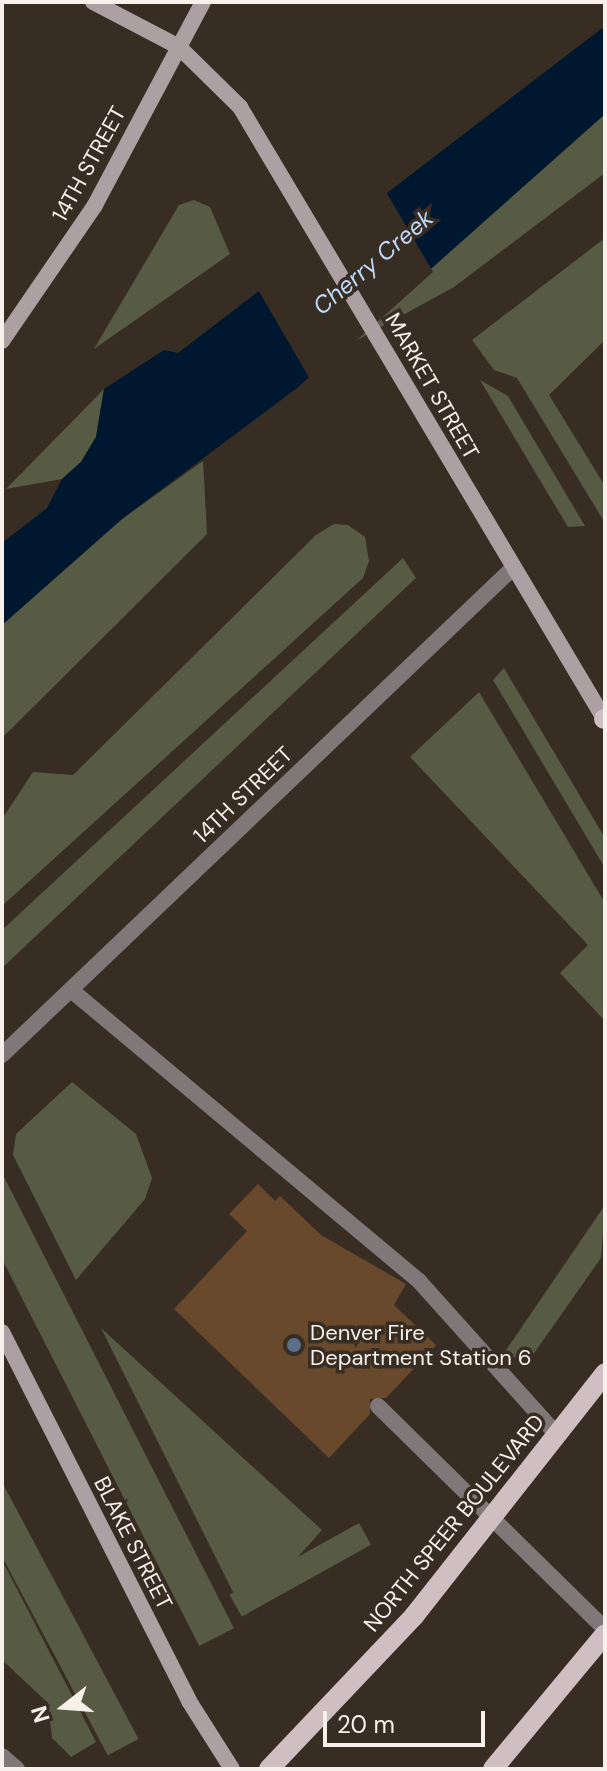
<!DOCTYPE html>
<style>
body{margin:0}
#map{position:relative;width:607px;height:1771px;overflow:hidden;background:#372d23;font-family:"DM Sans",sans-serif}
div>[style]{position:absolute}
.green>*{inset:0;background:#575b43;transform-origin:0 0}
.water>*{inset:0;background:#001730}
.pier>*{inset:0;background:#372d23}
.building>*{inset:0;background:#68492c}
.service>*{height:16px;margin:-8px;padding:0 8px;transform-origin:8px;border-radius:8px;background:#7f7778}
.minor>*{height:16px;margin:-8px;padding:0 8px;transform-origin:8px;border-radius:8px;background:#7f7778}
.secondary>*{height:16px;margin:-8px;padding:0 8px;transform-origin:8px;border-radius:8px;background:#aca0a2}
.primary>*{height:20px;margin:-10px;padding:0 10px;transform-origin:10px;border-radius:10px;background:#cfbfc2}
.dots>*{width:22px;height:22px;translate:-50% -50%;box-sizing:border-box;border:4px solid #372d23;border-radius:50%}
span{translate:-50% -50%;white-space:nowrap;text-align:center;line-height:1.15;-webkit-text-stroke:7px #372d23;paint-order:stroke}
.street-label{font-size:22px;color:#f8f1eb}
.poi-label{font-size:22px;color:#f8f1eb}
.left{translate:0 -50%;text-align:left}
.water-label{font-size:24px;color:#bcdaf9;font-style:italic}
.frame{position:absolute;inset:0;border:4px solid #f8f1eb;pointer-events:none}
.north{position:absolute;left:24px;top:1667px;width:80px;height:80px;-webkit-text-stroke:6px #372d23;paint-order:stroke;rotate:253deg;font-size:22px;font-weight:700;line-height:32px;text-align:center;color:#f8f1eb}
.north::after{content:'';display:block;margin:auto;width:28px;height:36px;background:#f8f1eb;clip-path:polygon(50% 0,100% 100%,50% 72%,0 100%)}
.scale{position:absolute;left:323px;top:1711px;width:162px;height:36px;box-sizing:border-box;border:4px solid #f8f1eb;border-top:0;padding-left:10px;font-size:24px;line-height:28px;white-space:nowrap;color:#f8f1eb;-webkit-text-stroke:6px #372d23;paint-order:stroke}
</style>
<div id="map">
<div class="green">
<i style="clip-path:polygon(605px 114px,605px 173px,454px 287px,339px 350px)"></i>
<i style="clip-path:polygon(194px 200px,210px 207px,230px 254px,94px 349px,179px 205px)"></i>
<i style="clip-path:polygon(605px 238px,605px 340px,549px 395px,605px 486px,605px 523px,517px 378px,494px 370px,472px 340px)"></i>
<i style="clip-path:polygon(480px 380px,508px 396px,585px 526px,568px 527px)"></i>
<i style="clip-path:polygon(104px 389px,96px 437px,81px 462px,62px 479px,6px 489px)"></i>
<i style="clip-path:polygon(203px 461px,207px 534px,2px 738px,2px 625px,122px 519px)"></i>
<i style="clip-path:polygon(334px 524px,348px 525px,365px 537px,369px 561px,363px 578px,2px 906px,2px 819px,33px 772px,73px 775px,316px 535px)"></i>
<i style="clip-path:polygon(403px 558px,416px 578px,2px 968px,2px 930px)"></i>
<i style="clip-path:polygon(504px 668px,605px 838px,605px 868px,493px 680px)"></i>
<i style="clip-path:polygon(479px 692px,605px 903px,605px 1021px,560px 973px,588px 945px,410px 757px)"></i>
<i style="clip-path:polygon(72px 1082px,136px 1134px,152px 1178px,145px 1199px,76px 1280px,13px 1155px,16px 1134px)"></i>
<i style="left:2px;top:1173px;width:511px;height:39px;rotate:63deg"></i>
<i style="clip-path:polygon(605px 1205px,601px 1258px,530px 1359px,502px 1356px)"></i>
<i style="clip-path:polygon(101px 1328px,322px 1530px,245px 1616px)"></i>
<i style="left:2px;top:1482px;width:291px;height:35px;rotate:62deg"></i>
<i style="left:359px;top:1523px;width:25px;height:148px;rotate:61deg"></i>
<i style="clip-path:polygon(2px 1560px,96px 1742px,71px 1757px,52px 1738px,48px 1703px,2px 1660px)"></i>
</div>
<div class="water">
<i style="clip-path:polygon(605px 26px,605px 114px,297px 388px,122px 519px,2px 625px,2px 543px,47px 508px,62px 479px,81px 462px,96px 437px,104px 389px,164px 350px,178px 353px)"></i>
</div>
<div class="pier">
<i style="clip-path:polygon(385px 190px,433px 272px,311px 381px,257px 288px)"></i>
</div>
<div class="building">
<i style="clip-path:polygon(258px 1184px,275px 1201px,280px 1196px,321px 1235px,406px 1284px,394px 1305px,436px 1345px,386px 1398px,370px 1399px,370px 1414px,329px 1458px,174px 1309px,247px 1231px,229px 1214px)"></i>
</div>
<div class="service">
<i style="left:71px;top:990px;width:454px;rotate:39.9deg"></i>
<i style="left:419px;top:1281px;width:207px;rotate:48.1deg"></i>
<i style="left:378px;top:1406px;width:318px;rotate:44.5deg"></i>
</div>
<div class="minor">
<i style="left:2px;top:1055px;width:707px;rotate:-43.63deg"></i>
<i style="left:2px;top:1756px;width:20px;rotate:41deg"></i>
</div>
<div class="secondary">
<i style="left:93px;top:2px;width:97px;rotate:27.6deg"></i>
<i style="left:179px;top:47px;width:86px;rotate:44.5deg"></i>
<i style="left:240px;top:107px;width:713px;rotate:59.23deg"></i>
<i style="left:2px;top:341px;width:165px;rotate:-55.6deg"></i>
<i style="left:95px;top:205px;width:230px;rotate:-62deg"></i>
<i style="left:2px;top:1332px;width:414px;rotate:63.1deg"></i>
<i style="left:189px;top:1701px;width:80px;rotate:57.7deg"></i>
</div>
<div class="primary">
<i style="left:604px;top:719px;width:1px"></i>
<i style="left:269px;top:1769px;width:211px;rotate:-46.5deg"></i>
<i style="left:414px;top:1616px;width:309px;rotate:-51.8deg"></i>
<i style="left:493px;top:1769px;width:175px;rotate:-50.3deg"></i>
</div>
<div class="dots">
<i style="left:294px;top:1345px;background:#5c6f8a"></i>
</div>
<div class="street-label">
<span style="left:89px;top:164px;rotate:-61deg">14TH STREET</span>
<span style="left:432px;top:386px;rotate:60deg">MARKET STREET</span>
<span style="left:243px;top:795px;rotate:-44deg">14TH STREET</span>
<span style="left:454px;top:1523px;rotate:-51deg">NORTH SPEER BOULEVARD</span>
<span style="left:133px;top:1543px;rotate:63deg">BLAKE STREET</span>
</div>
<div class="poi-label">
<span class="left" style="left:310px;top:1345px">Denver Fire<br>Department Station 6</span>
</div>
<div class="water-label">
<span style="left:373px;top:262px;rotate:-40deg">Cherry Creek</span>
</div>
<div class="frame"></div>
<div class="north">N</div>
<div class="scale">20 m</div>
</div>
